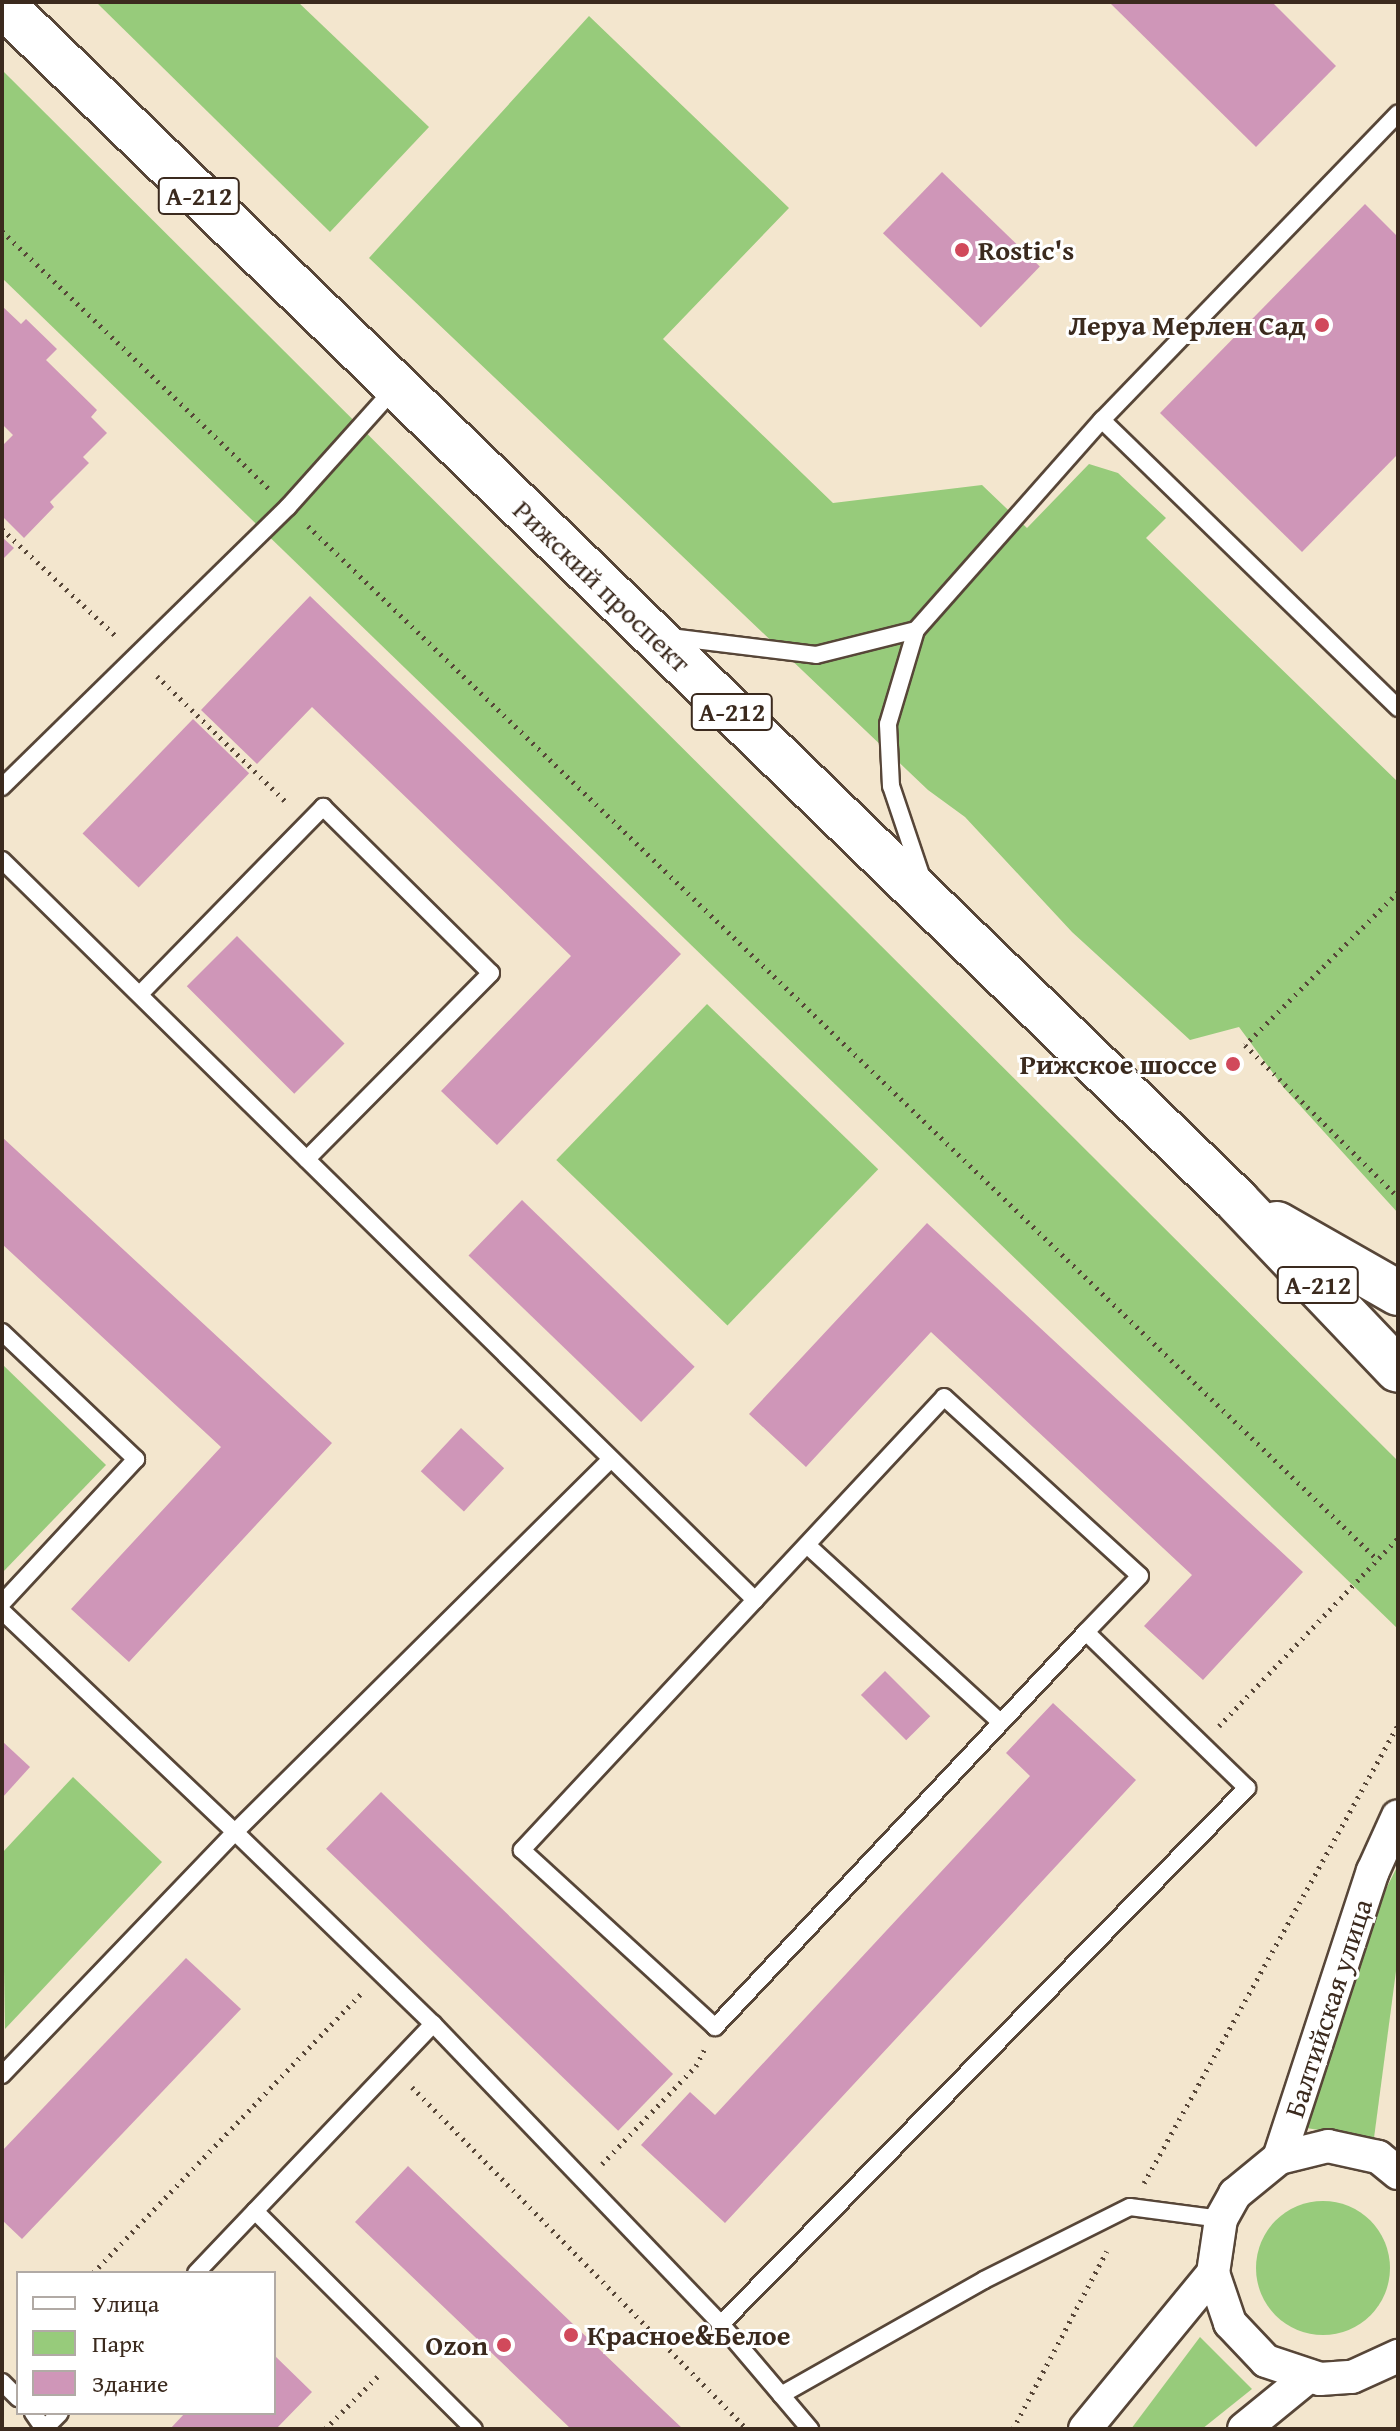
<!DOCTYPE html>
<meta charset="utf-8">
<style>
body{margin:0}
#map{position:relative;width:1400px;height:2431px;overflow:hidden;background:#f3e6ce;font-family:"Gentium Book Plus",serif}
div>[style]{position:absolute}
.green>*{inset:0;background:#97cb7b;transform-origin:0 0}
.round{border-radius:50%}
.building>*{inset:0;background:#cf96b8;transform-origin:0 0}
.path>*{height:5px;margin-top:-2.5px;transform-origin:0;background:repeating-linear-gradient(90deg,#574638 0 2px,transparent 0 8px)}
.roads{filter:drop-shadow(2px 0 #574638) drop-shadow(-2px 0 #574638) drop-shadow(0 2px #574638) drop-shadow(0 -2px #574638)}
.service>*{height:16px;margin:-8px;padding:0 8px;transform-origin:8px;border-radius:8px;background:#fff}
.minor>*{height:32px;margin:-16px;padding:0 16px;transform-origin:16px;border-radius:16px;background:#fff}
.trunk>*{height:44px;margin:-22px;padding:0 22px;transform-origin:22px;border-radius:22px;background:#fff}
.dots>*{width:22px;height:22px;translate:-50% -50%;box-sizing:border-box;border:4px solid #fff;border-radius:50%}
span{translate:-50% -50%;white-space:nowrap;text-align:center;line-height:1.15;-webkit-text-stroke:6px #fff;paint-order:stroke}
.shield-label span{padding:2px 6px;background:#fff;border:2px solid;border-radius:6px;-webkit-text-stroke-width:0}
.shield-label{font-size:26px;color:#3b2a1e;font-weight:700}
.poi-label{font-size:28px;color:#3b2a1e;font-weight:700}
.left{translate:0 -50%;text-align:left}
.right{translate:-100% -50%;text-align:right}
.street-label{font-size:28px;color:#3b2a1e}
.frame{position:absolute;inset:0;border:4px solid #3b2a1e;pointer-events:none}
.legend{position:absolute;left:16px;top:2271px;width:260px;height:144px;box-sizing:border-box;background:#fff;border:2px solid #b1aaa5;margin:0;padding:10px 14px;list-style:none;font-size:24px;color:#3b2a1e}
.legend li{display:flex;align-items:center;gap:16px;height:40px}
.legend b{width:40px;border:2px solid #b1aaa5}
</style>
<div id="map">
<div class="green">
<i style="clip-path:polygon(96px 2px,298px 2px,429px 127px,330px 232px)"></i>
<i style="clip-path:polygon(589px 16px,789px 208px,663px 339px,833px 503px,982px 485px,1027px 528px,1089px 464px,1118px 473px,1166px 518px,1146px 538px,1398px 782px,1398px 1213px,1284px 1088px,1239px 1027px,1190px 1040px,1072px 932px,965px 817px,928px 790px,369px 258px)"></i>
<i style="clip-path:polygon(2px 70px,1398px 1461px,1398px 1629px,2px 278px)"></i>
<i style="left:707px;top:1004px;width:238px;height:217px;rotate:44deg"></i>
<i style="clip-path:polygon(2px 1364px,106px 1465px,2px 1573px)"></i>
<i style="clip-path:polygon(73px 1777px,162px 1862px,5px 2029px,2px 1853px)"></i>
<i style="clip-path:polygon(1398px 1865px,1398px 1956px,1374px 2138px,1306px 2128px,1373px 1915px)"></i>
<i class="round" style="left:1256px;top:2201px;width:134px;height:134px"></i>
<i style="clip-path:polygon(1200px 2337px,1252px 2389px,1202px 2429px,1131px 2429px)"></i>
</div>
<div class="building">
<i style="clip-path:polygon(1109px 2px,1272px 2px,1336px 66px,1256px 147px)"></i>
<i style="left:942px;top:172px;width:136px;height:85px;rotate:44deg"></i>
<i style="clip-path:polygon(1365px 204px,1398px 237px,1398px 454px,1302px 552px,1160px 413px)"></i>
<i style="clip-path:polygon(2px 306px,21px 324px,26px 319px,57px 349px,46px 360px,97px 410px,91px 417px,107px 433px,83px 457px,89px 463px,50px 502px,54px 507px,24px 538px,2px 516px,2px 446px,13px 435px,2px 424px)"></i>
<i style="clip-path:polygon(2px 537px,14px 548px,2px 560px)"></i>
<i style="clip-path:polygon(310px 596px,681px 954px,497px 1145px,441px 1091px,571px 956px,312px 707px,257px 764px,201px 710px)"></i>
<i style="left:193px;top:719px;width:78px;height:159px;rotate:44deg"></i>
<i style="left:237px;top:936px;width:152px;height:71px;rotate:45deg"></i>
<i style="clip-path:polygon(2px 1137px,332px 1443px,129px 1662px,71px 1609px,221px 1447px,2px 1244px)"></i>
<i style="left:522px;top:1200px;width:240px;height:77px;rotate:44deg"></i>
<i style="clip-path:polygon(927px 1223px,1303px 1572px,1203px 1680px,1144px 1626px,1192px 1575px,931px 1332px,806px 1467px,749px 1414px)"></i>
<i style="left:461px;top:1428px;width:59px;height:59px;rotate:43deg"></i>
<i style="left:885px;top:1671px;width:64px;height:34px;rotate:45deg"></i>
<i style="clip-path:polygon(1053px 1703px,1136px 1780px,725px 2223px,641px 2145px,690px 2092px,715px 2115px,1030px 1776px,1006px 1753px)"></i>
<i style="clip-path:polygon(2px 1741px,30px 1767px,2px 1798px)"></i>
<i style="left:381px;top:1792px;width:406px;height:79px;rotate:44deg"></i>
<i style="clip-path:polygon(186px 1958px,241px 2009px,22px 2239px,2px 2220px,2px 2151px)"></i>
<i style="clip-path:polygon(408px 2166px,645px 2393px,683px 2429px,571px 2429px,355px 2222px)"></i>
<i style="clip-path:polygon(274px 2355px,312px 2392px,276px 2429px,170px 2429px,185px 2413px,274px 2413px)"></i>
</div>
<div class="path">
<i style="left:2px;top:231px;width:371px;rotate:44deg"></i>
<i style="left:308px;top:526px;width:1487px;rotate:44.02deg"></i>
<i style="left:2px;top:529px;width:159px;rotate:43.2deg"></i>
<i style="left:157px;top:676px;width:182px;rotate:44.3deg"></i>
<i style="left:1398px;top:892px;width:216px;rotate:135deg"></i>
<i style="left:1245px;top:1045px;width:216px;rotate:44.8deg"></i>
<i style="left:1219px;top:1726px;width:260px;rotate:-46.4deg"></i>
<i style="left:412px;top:2087px;width:479px;rotate:45.6deg"></i>
<i style="left:602px;top:2164px;width:136px;rotate:-46.2deg"></i>
<i style="left:696px;top:2066px;width:18px;rotate:-63deg"></i>
<i style="left:1144px;top:2183px;width:524px;rotate:-60.99deg"></i>
<i style="left:93px;top:2273px;width:387px;rotate:-46.2deg"></i>
<i style="left:325px;top:2429px;width:79px;rotate:-45deg"></i>
<i style="left:1013px;top:2429px;width:201px;rotate:-62.2deg"></i>
</div>
<div class="roads">
<div class="service">
<i style="left:1102px;top:420px;width:413px;rotate:44.2deg"></i>
<i style="left:670px;top:637px;width:147px;rotate:7deg"></i>
<i style="left:816px;top:655px;width:103px;rotate:-14deg"></i>
<i style="left:2px;top:787px;width:400px;rotate:-44.4deg"></i>
<i style="left:288px;top:507px;width:159px;rotate:-48.1deg"></i>
<i style="left:2px;top:860px;width:1056px;rotate:44.5deg"></i>
<i style="left:755px;top:1600px;width:277px;rotate:-47deg"></i>
<i style="left:944px;top:1397px;width:265px;rotate:42.4deg"></i>
<i style="left:1140px;top:1576px;width:78px;rotate:134deg"></i>
<i style="left:1086px;top:1632px;width:224px;rotate:44.1deg"></i>
<i style="left:1247px;top:1788px;width:751px;rotate:134.46deg"></i>
<i style="left:721px;top:2324px;width:416px;rotate:-133.8deg"></i>
<i style="left:433px;top:2024px;width:276px;rotate:-135.9deg"></i>
<i style="left:235px;top:1832px;width:527px;rotate:-44.77deg"></i>
<i style="left:922px;top:878px;width:97px;rotate:-108.6deg"></i>
<i style="left:891px;top:786px;width:62px;rotate:-92.8deg"></i>
<i style="left:888px;top:724px;width:98px;rotate:-73.4deg"></i>
<i style="left:916px;top:630px;width:281px;rotate:-48.5deg"></i>
<i style="left:1102px;top:420px;width:426px;rotate:-46deg"></i>
<i style="left:140px;top:994px;width:262px;rotate:-45.6deg"></i>
<i style="left:323px;top:807px;width:236px;rotate:44.7deg"></i>
<i style="left:491px;top:973px;width:262px;rotate:134.7deg"></i>
<i style="left:2px;top:1332px;width:185px;rotate:43.5deg"></i>
<i style="left:136px;top:1459px;width:197px;rotate:132.9deg"></i>
<i style="left:807px;top:1545px;width:263px;rotate:42.5deg"></i>
<i style="left:755px;top:1600px;width:342px;rotate:133deg"></i>
<i style="left:522px;top:1850px;width:262px;rotate:42.5deg"></i>
<i style="left:715px;top:2027px;width:542px;rotate:-46.79deg"></i>
<i style="left:2px;top:1611px;width:321px;rotate:43.5deg"></i>
<i style="left:235px;top:1832px;width:337px;rotate:133.8deg"></i>
<i style="left:255px;top:2211px;width:309px;rotate:44.9deg"></i>
<i style="left:196px;top:2273px;width:344px;rotate:-46.4deg"></i>
<i style="left:721px;top:2324px;width:138px;rotate:49.7deg"></i>
<i style="left:2px;top:2382px;width:23px;rotate:45deg"></i>
<i style="left:781px;top:2395px;width:233px;rotate:-29.5deg"></i>
<i style="left:984px;top:2280px;width:163px;rotate:-26.6deg"></i>
<i style="left:1130px;top:2207px;width:92px;rotate:7.5deg"></i>
<i style="left:33px;top:2413px;width:19px;rotate:55deg"></i>
<i style="left:47px;top:2426px;width:18px;rotate:-45deg"></i>
</div>
<div class="minor">
<i style="left:1279px;top:2158px;width:302px;rotate:-71.9deg"></i>
<i style="left:1373px;top:1871px;width:60px;rotate:-65.6deg"></i>
<i style="left:1398px;top:2173px;width:26px;rotate:-141deg"></i>
<i style="left:1378px;top:2157px;width:51px;rotate:-167.6deg"></i>
<i style="left:1328px;top:2146px;width:50px;rotate:166.2deg"></i>
<i style="left:1279px;top:2158px;width:57px;rotate:140.7deg"></i>
<i style="left:1235px;top:2194px;width:29px;rotate:119deg"></i>
<i style="left:1221px;top:2219px;width:55px;rotate:98.4deg"></i>
<i style="left:1213px;top:2273px;width:53px;rotate:71.2deg"></i>
<i style="left:1230px;top:2323px;width:52px;rotate:46.5deg"></i>
<i style="left:1266px;top:2361px;width:57px;rotate:18.4deg"></i>
<i style="left:1320px;top:2379px;width:32px;rotate:-4deg"></i>
<i style="left:1352px;top:2377px;width:51px;rotate:-24.5deg"></i>
<i style="left:1085px;top:2429px;width:202px;rotate:-50.6deg"></i>
<i style="left:1244px;top:2429px;width:84px;rotate:-39.2deg"></i>
</div>
<div class="trunk">
<i style="left:2px;top:4px;width:1720px;rotate:44.1deg"></i>
<i style="left:1237px;top:1201px;width:233px;rotate:46.4deg"></i>
<i style="left:1277px;top:1224px;width:139px;rotate:29.7deg"></i>
</div>
</div>
<div class="dots">
<i style="left:962px;top:250px;background:#d1495b"></i>
<i style="left:1322px;top:325px;background:#d1495b"></i>
<i style="left:1233px;top:1064px;background:#d1495b"></i>
<i style="left:571px;top:2335px;background:#d1495b"></i>
<i style="left:504px;top:2345px;background:#d1495b"></i>
</div>
<div class="shield-label">
<span style="left:199px;top:196px">А-212</span>
<span style="left:732px;top:712px">А-212</span>
<span style="left:1318px;top:1285px">А-212</span>
</div>
<div class="poi-label">
<span class="left" style="left:978px;top:250px">Rostic's</span>
<span class="right" style="left:1306px;top:325px">Леруа Мерлен Сад</span>
<span class="right" style="left:1217px;top:1064px">Рижское шоссе</span>
<span class="left" style="left:587px;top:2335px">Красное&amp;Белое</span>
<span class="right" style="left:488px;top:2345px">Ozon</span>
</div>
<div class="street-label">
<span style="left:602px;top:586px;rotate:44deg">Рижский проспект</span>
<span style="left:1328px;top:2008px;rotate:-72deg">Балтийская улица</span>
</div>
<div class="frame"></div>
<ul class="legend">
<li><b style="height:10px;background:#fff"></b>Улица</li>
<li><b style="height:22px;background:#97cb7b"></b>Парк</li>
<li><b style="height:22px;background:#cf96b8"></b>Здание</li>
</ul>
</div>
